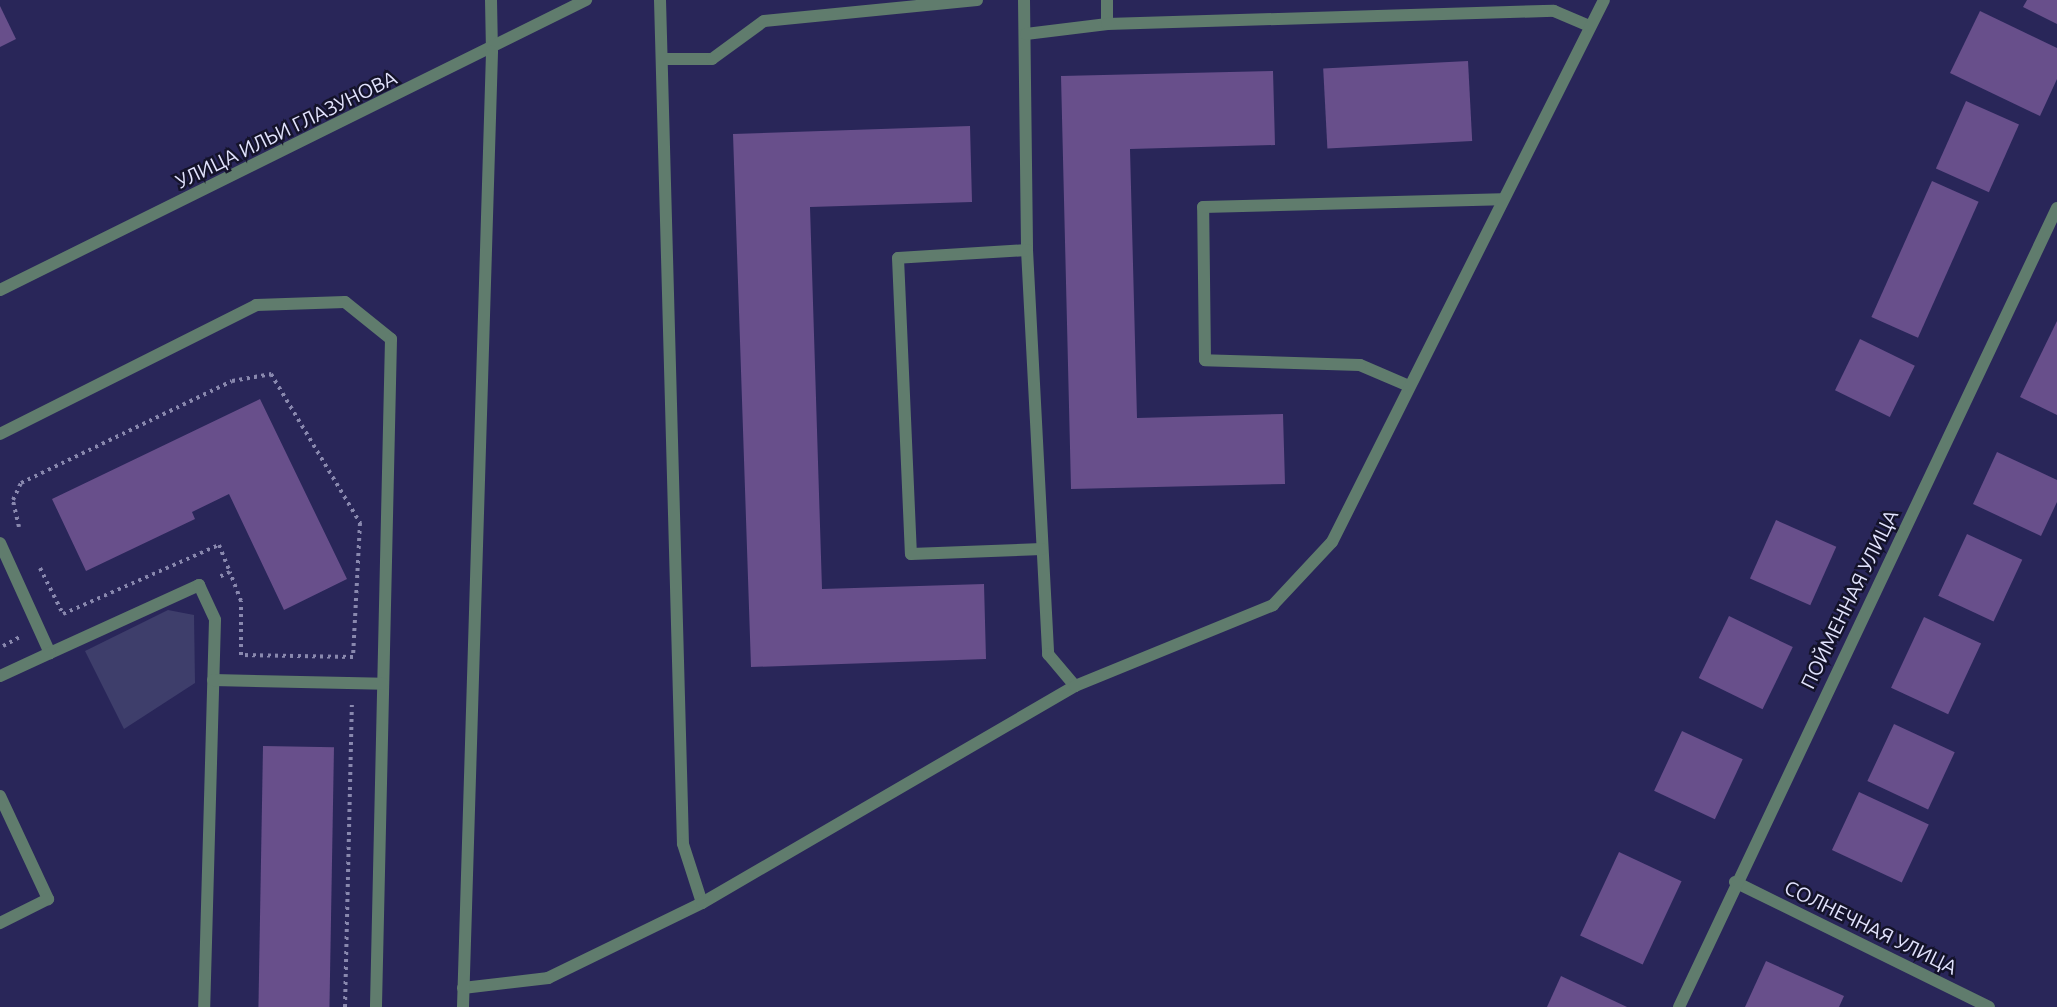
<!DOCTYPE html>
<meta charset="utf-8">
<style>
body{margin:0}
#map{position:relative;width:2057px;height:1007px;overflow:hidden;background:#292659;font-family:Ubuntu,sans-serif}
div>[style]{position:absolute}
.green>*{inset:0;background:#3e3e6b}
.building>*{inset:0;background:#684f8b;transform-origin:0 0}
.path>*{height:4px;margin-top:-2px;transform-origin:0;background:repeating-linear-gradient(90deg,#8988ae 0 3px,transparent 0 7.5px)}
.lane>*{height:12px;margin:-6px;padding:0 6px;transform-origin:6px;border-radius:6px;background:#607c6d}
.street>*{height:12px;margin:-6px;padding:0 6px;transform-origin:6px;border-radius:6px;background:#607c6d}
span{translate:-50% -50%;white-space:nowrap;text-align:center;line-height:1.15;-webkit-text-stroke:5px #14132a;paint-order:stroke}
.street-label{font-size:20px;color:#e2e3fd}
</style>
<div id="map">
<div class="green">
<i style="clip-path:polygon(168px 610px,194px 615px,195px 683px,124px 729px,85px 651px)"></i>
</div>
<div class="building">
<i style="clip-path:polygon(2027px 0,2057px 0,2057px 24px,2023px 7px)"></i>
<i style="clip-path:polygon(0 6px,16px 39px,0 47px)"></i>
<i style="clip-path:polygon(1980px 11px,2057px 48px,2057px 79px,2040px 116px,1950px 73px)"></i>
<i style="left:1468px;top:61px;width:80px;height:145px;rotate:87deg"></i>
<i style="clip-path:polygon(1273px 71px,1275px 145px,1130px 149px,1137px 418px,1283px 414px,1285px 484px,1071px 489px,1061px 76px)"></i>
<i style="left:1966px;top:101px;width:58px;height:74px;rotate:24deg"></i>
<i style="clip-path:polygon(970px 126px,972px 202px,810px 207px,822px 589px,984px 584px,986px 659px,751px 667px,733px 134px)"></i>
<i style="left:1932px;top:181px;width:51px;height:149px;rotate:24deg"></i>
<i style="clip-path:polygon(2057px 321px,2057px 415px,2020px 397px)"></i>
<i style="left:1860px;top:339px;width:61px;height:57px;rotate:26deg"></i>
<i style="clip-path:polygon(260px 399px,347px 579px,284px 610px,229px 494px,192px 512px,195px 519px,86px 571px,52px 499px)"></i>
<i style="clip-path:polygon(1997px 452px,2057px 480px,2057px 502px,2041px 536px,1973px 504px)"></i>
<i style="left:1776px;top:520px;width:66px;height:64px;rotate:24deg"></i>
<i style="left:1967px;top:534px;width:61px;height:68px;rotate:25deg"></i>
<i style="left:1729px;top:616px;width:71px;height:69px;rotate:26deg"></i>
<i style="left:1924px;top:617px;width:63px;height:78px;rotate:25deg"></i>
<i style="left:1894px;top:724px;width:67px;height:63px;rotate:25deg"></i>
<i style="left:1682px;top:731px;width:67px;height:66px;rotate:25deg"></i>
<i style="left:263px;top:746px;width:71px;height:261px;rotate:1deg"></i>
<i style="left:1859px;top:792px;width:77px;height:64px;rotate:25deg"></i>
<i style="left:1619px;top:852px;width:69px;height:92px;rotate:25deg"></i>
<i style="clip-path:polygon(1766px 961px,1844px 996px,1839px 1007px,1745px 1007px)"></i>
<i style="clip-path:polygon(1561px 976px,1627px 1007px,1547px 1007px)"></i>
</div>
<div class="path">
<i style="left:19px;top:527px;width:28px;rotate:-103deg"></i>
<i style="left:13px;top:500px;width:19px;rotate:-65deg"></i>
<i style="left:21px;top:483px;width:234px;rotate:-25.8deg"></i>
<i style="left:232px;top:381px;width:40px;rotate:-10deg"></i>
<i style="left:271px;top:374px;width:174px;rotate:59.1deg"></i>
<i style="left:360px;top:523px;width:134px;rotate:93deg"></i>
<i style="left:353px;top:657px;width:112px;rotate:-179deg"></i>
<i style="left:241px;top:655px;width:54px;rotate:-90deg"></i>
<i style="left:241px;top:601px;width:31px;rotate:-111deg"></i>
<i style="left:230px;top:572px;width:12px;rotate:156deg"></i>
<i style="left:40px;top:568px;width:51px;rotate:63.4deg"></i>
<i style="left:63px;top:614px;width:171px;rotate:-23.9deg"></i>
<i style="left:219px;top:545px;width:29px;rotate:68deg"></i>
<i style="left:3px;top:646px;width:19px;rotate:-28deg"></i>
<i style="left:345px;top:1007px;width:302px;rotate:-88.7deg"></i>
</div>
<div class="lane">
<i style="left:491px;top:0;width:51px;rotate:88.9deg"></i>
<i style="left:660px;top:0;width:844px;rotate:88.44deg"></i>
<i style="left:683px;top:844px;width:62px;rotate:72.1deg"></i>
<i style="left:1024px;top:0;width:250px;rotate:89.3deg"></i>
<i style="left:1027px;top:250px;width:405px;rotate:87deg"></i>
<i style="left:1048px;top:654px;width:42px;rotate:49.8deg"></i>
<i style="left:1107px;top:24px;width:24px;rotate:-90deg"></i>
<i style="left:1026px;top:34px;width:82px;rotate:-7deg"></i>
<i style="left:1107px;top:24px;width:447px;rotate:-1.7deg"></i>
<i style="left:1554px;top:11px;width:39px;rotate:23deg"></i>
<i style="left:662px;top:59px;width:50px"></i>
<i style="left:712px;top:59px;width:64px;rotate:-36.2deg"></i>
<i style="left:764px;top:21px;width:214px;rotate:-5.6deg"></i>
<i style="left:1027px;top:250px;width:129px;rotate:176.5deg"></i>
<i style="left:898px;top:258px;width:296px;rotate:87.5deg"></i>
<i style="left:911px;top:554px;width:131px;rotate:-2.2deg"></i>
<i style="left:1409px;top:386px;width:53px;rotate:-156.8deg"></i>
<i style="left:1360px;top:365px;width:155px;rotate:-178.2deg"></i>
<i style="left:1205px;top:360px;width:153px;rotate:-90.7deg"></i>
<i style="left:1203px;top:207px;width:298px;rotate:-1.5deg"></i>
<i style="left:0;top:434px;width:287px;rotate:-26.7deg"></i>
<i style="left:256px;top:305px;width:89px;rotate:-1.9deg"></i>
<i style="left:345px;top:302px;width:59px;rotate:38.8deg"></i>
<i style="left:391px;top:339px;width:668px;rotate:91.29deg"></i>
<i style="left:0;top:543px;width:121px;rotate:65.6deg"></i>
<i style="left:50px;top:653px;width:164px;rotate:-24.5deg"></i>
<i style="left:199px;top:585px;width:38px;rotate:65deg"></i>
<i style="left:215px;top:620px;width:387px;rotate:91.6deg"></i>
<i style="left:0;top:676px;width:55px;rotate:-24.7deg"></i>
<i style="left:213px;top:680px;width:170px;rotate:1.3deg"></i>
<i style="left:0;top:796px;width:114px;rotate:65deg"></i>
<i style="left:48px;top:899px;width:54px;rotate:153.4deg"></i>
<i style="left:463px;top:988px;width:86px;rotate:-6.7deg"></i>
<i style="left:548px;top:978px;width:171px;rotate:-26deg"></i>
<i style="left:702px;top:903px;width:432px;rotate:-30.2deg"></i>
<i style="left:1075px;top:686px;width:214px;rotate:-22.2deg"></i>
<i style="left:1273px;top:605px;width:86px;rotate:-46.9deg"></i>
<i style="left:1332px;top:542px;width:606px;rotate:-63.35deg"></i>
</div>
<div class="street">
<i style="left:0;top:290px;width:654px;rotate:-26.33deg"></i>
<i style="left:1735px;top:882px;width:283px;rotate:26.2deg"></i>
<i style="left:463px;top:1007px;width:956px;rotate:-88.26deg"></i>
<i style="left:1679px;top:1007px;width:884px;rotate:-64.68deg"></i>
</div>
<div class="street-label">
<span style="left:286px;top:129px;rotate:-26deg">УЛИЦА ИЛЬИ ГЛАЗУНОВА</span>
<span style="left:1849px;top:599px;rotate:-64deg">ПОЙМЕННАЯ УЛИЦА</span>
<span style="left:1871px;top:927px;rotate:26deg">СОЛНЕЧНАЯ УЛИЦА</span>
</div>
</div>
